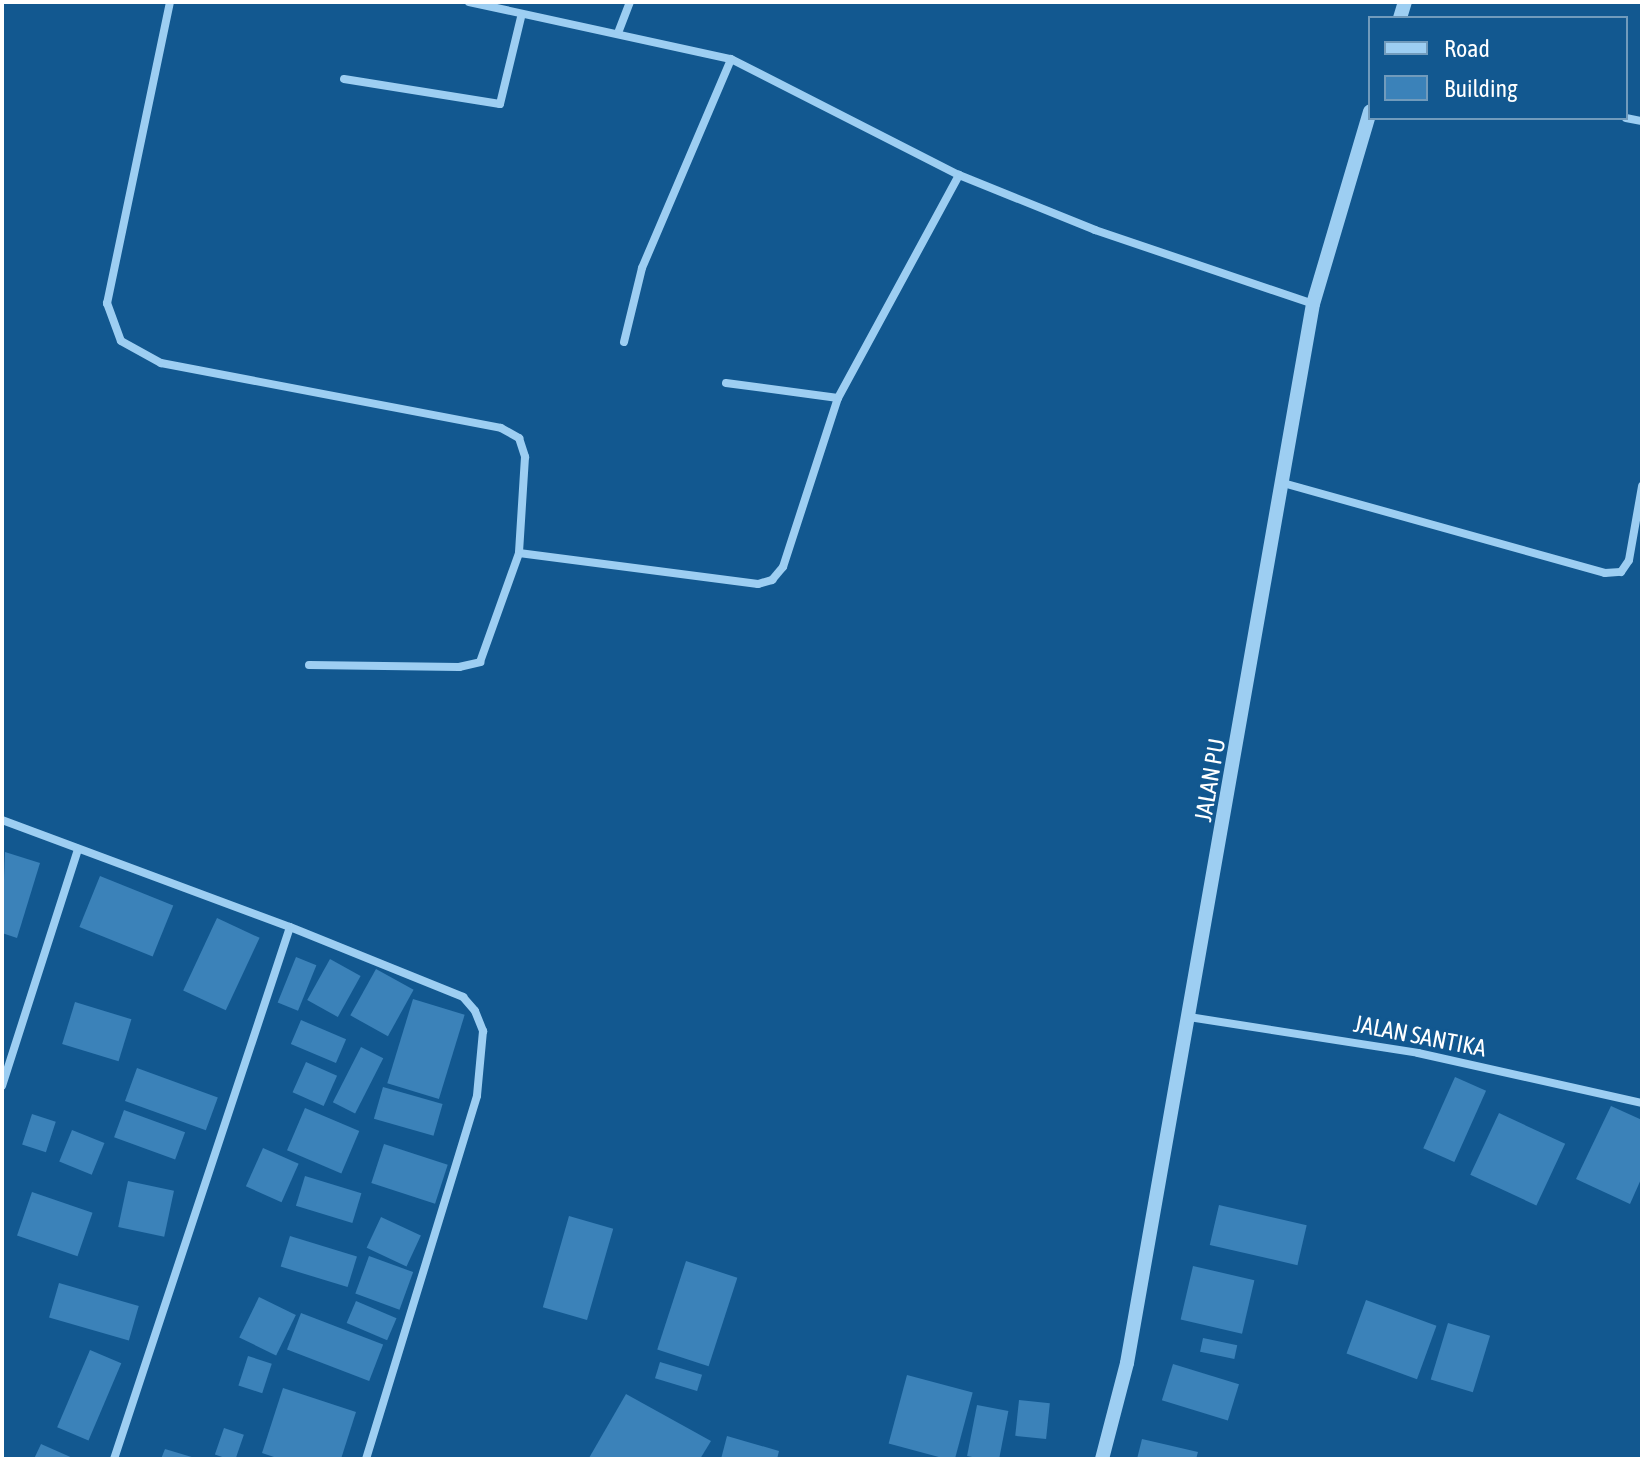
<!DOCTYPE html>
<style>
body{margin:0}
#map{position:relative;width:1644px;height:1461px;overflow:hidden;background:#125890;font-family:"Asap Condensed",sans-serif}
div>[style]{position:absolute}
.building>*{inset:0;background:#3b82b9;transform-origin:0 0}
.minor>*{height:8px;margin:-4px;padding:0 4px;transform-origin:4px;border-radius:4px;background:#9dcef2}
.tertiary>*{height:14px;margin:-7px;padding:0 7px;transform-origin:7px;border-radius:7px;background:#9dcef2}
span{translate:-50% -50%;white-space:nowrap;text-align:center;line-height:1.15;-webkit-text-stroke:6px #125890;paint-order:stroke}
.street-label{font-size:24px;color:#fff}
.frame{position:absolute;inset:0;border:4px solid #fff;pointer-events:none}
.legend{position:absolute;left:1368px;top:16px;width:260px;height:104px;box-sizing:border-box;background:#125890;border:2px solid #719bbc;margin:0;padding:10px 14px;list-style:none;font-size:24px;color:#fff}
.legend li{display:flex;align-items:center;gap:16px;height:40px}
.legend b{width:40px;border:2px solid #719bbc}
</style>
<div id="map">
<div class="building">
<i style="clip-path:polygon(5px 852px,40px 863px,17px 938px,2px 933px)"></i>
<i style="left:100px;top:876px;width:79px;height:55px;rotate:22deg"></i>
<i style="left:217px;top:918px;width:47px;height:80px;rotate:25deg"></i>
<i style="left:296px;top:957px;width:22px;height:49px;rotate:22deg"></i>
<i style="left:330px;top:959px;width:35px;height:47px;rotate:29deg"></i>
<i style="left:376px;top:969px;width:43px;height:53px;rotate:29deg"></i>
<i style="left:413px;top:999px;width:54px;height:88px;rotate:17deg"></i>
<i style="left:75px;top:1002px;width:59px;height:44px;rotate:17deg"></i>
<i style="left:301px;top:1020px;width:49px;height:26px;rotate:23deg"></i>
<i style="left:361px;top:1047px;width:25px;height:62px;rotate:27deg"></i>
<i style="left:306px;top:1062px;width:34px;height:33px;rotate:24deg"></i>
<i style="left:137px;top:1068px;width:86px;height:35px;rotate:20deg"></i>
<i style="left:1455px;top:1077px;width:34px;height:78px;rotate:24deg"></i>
<i style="left:383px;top:1087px;width:62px;height:33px;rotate:16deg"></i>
<i style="clip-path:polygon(1611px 1106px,1642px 1120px,1642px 1177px,1630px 1204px,1576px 1179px)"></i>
<i style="left:305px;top:1108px;width:59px;height:46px;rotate:23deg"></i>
<i style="left:124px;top:1110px;width:65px;height:29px;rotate:20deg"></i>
<i style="left:1499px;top:1113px;width:73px;height:68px;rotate:25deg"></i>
<i style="left:32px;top:1114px;width:25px;height:32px;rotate:18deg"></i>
<i style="left:72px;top:1130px;width:35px;height:34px;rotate:22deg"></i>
<i style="left:384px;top:1144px;width:67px;height:41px;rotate:18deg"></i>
<i style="left:263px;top:1148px;width:39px;height:42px;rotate:24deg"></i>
<i style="left:305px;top:1176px;width:59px;height:31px;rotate:17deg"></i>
<i style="left:128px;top:1181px;width:47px;height:47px;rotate:12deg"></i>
<i style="left:32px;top:1192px;width:64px;height:46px;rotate:19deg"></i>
<i style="left:1219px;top:1205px;width:90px;height:41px;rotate:13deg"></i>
<i style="left:569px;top:1216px;width:46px;height:95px;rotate:16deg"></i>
<i style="left:381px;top:1217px;width:44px;height:34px;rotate:25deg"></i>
<i style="left:290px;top:1236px;width:70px;height:32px;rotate:17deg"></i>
<i style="left:369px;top:1256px;width:47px;height:40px;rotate:20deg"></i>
<i style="left:686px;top:1261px;width:54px;height:93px;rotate:18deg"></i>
<i style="left:1193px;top:1266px;width:63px;height:55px;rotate:13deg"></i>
<i style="left:59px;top:1283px;width:83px;height:36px;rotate:16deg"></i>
<i style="left:259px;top:1297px;width:41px;height:45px;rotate:26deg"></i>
<i style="left:1366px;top:1300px;width:75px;height:57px;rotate:20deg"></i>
<i style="left:356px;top:1301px;width:44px;height:24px;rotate:23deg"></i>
<i style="left:301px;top:1313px;width:88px;height:39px;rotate:21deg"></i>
<i style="left:1448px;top:1323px;width:44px;height:59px;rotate:17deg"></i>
<i style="left:1203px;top:1338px;width:35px;height:14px;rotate:12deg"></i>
<i style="left:90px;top:1350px;width:34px;height:84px;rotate:23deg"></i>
<i style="left:248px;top:1356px;width:25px;height:31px;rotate:18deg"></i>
<i style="left:660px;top:1362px;width:44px;height:17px;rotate:17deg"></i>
<i style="left:1173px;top:1364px;width:69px;height:38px;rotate:17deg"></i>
<i style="left:907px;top:1375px;width:68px;height:71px;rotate:15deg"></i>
<i style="clip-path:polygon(283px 1388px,356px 1412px,341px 1459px,280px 1459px,262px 1453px)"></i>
<i style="clip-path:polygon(626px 1394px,711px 1441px,700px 1459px,589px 1458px)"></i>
<i style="left:1019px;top:1400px;width:31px;height:36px;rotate:6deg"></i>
<i style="left:977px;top:1405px;width:32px;height:52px;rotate:11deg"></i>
<i style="left:224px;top:1428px;width:21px;height:28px;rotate:19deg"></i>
<i style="clip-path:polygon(727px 1436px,779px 1451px,777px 1459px,721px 1459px)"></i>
<i style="clip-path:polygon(1142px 1439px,1198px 1452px,1196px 1459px,1137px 1459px)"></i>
<i style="clip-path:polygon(41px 1444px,75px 1459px,34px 1459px)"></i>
<i style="clip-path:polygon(165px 1449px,195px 1458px,195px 1459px,161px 1459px)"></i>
</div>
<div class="minor">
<i style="left:170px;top:2px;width:308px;rotate:101.8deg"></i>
<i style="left:107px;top:303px;width:40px;rotate:69.8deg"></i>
<i style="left:121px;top:341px;width:46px;rotate:28.8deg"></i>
<i style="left:161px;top:363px;width:346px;rotate:10.8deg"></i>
<i style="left:501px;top:428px;width:21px;rotate:29deg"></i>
<i style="left:519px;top:438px;width:20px;rotate:72deg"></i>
<i style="left:525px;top:457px;width:96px;rotate:93.6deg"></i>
<i style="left:519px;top:553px;width:241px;rotate:7.4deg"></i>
<i style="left:758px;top:584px;width:15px;rotate:-16deg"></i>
<i style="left:772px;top:580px;width:17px;rotate:-50deg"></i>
<i style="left:783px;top:567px;width:178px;rotate:-72deg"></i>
<i style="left:838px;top:398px;width:254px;rotate:-61.5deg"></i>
<i style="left:959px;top:175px;width:147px;rotate:22deg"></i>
<i style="left:1095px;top:230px;width:230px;rotate:18.7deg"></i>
<i style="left:469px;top:2px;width:268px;rotate:12.3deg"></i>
<i style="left:731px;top:59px;width:256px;rotate:27deg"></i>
<i style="left:618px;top:33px;width:33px;rotate:-69deg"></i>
<i style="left:344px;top:79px;width:158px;rotate:9.1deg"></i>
<i style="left:500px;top:104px;width:89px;rotate:-76.4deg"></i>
<i style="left:1626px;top:118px;width:16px;rotate:11deg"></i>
<i style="left:624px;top:342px;width:76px;rotate:-76.3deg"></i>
<i style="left:642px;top:268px;width:227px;rotate:-66.9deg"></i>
<i style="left:726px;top:383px;width:113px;rotate:7.6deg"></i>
<i style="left:1283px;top:483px;width:334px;rotate:15.6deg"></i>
<i style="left:1605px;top:573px;width:16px;rotate:-4deg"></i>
<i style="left:1621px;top:572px;width:14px;rotate:-56deg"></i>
<i style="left:1629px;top:560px;width:75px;rotate:-80deg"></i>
<i style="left:309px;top:665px;width:150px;rotate:0.8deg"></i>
<i style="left:459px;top:667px;width:22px;rotate:-13deg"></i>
<i style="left:480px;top:662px;width:116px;rotate:-70.3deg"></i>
<i style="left:2px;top:820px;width:307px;rotate:20.4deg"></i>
<i style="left:290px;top:927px;width:187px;rotate:22deg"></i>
<i style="left:463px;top:997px;width:18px;rotate:49deg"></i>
<i style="left:475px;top:1011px;width:22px;rotate:68deg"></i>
<i style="left:483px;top:1031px;width:65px;rotate:95.3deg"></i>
<i style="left:477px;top:1096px;width:380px;rotate:107deg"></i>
<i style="left:1189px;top:1017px;width:232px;rotate:8.9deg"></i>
<i style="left:1418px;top:1053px;width:230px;rotate:12.6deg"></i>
<i style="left:2px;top:1086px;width:249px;rotate:-72.2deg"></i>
<i style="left:114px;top:1459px;width:560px;rotate:-71.69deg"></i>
</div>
<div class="tertiary">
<i style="left:1400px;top:18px;width:17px;rotate:-73deg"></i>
<i style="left:1102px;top:1459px;width:99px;rotate:-75.4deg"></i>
<i style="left:1127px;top:1363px;width:1075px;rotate:-80.04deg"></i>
<i style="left:1313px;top:304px;width:201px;rotate:-73.5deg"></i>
</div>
<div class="street-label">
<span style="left:1210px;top:780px;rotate:-80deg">JALAN PU</span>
<span style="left:1420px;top:1036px;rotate:11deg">JALAN SANTIKA</span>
</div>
<div class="frame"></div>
<ul class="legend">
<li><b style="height:10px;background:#9dcef2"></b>Road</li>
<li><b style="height:22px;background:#3b82b9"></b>Building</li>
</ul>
</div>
